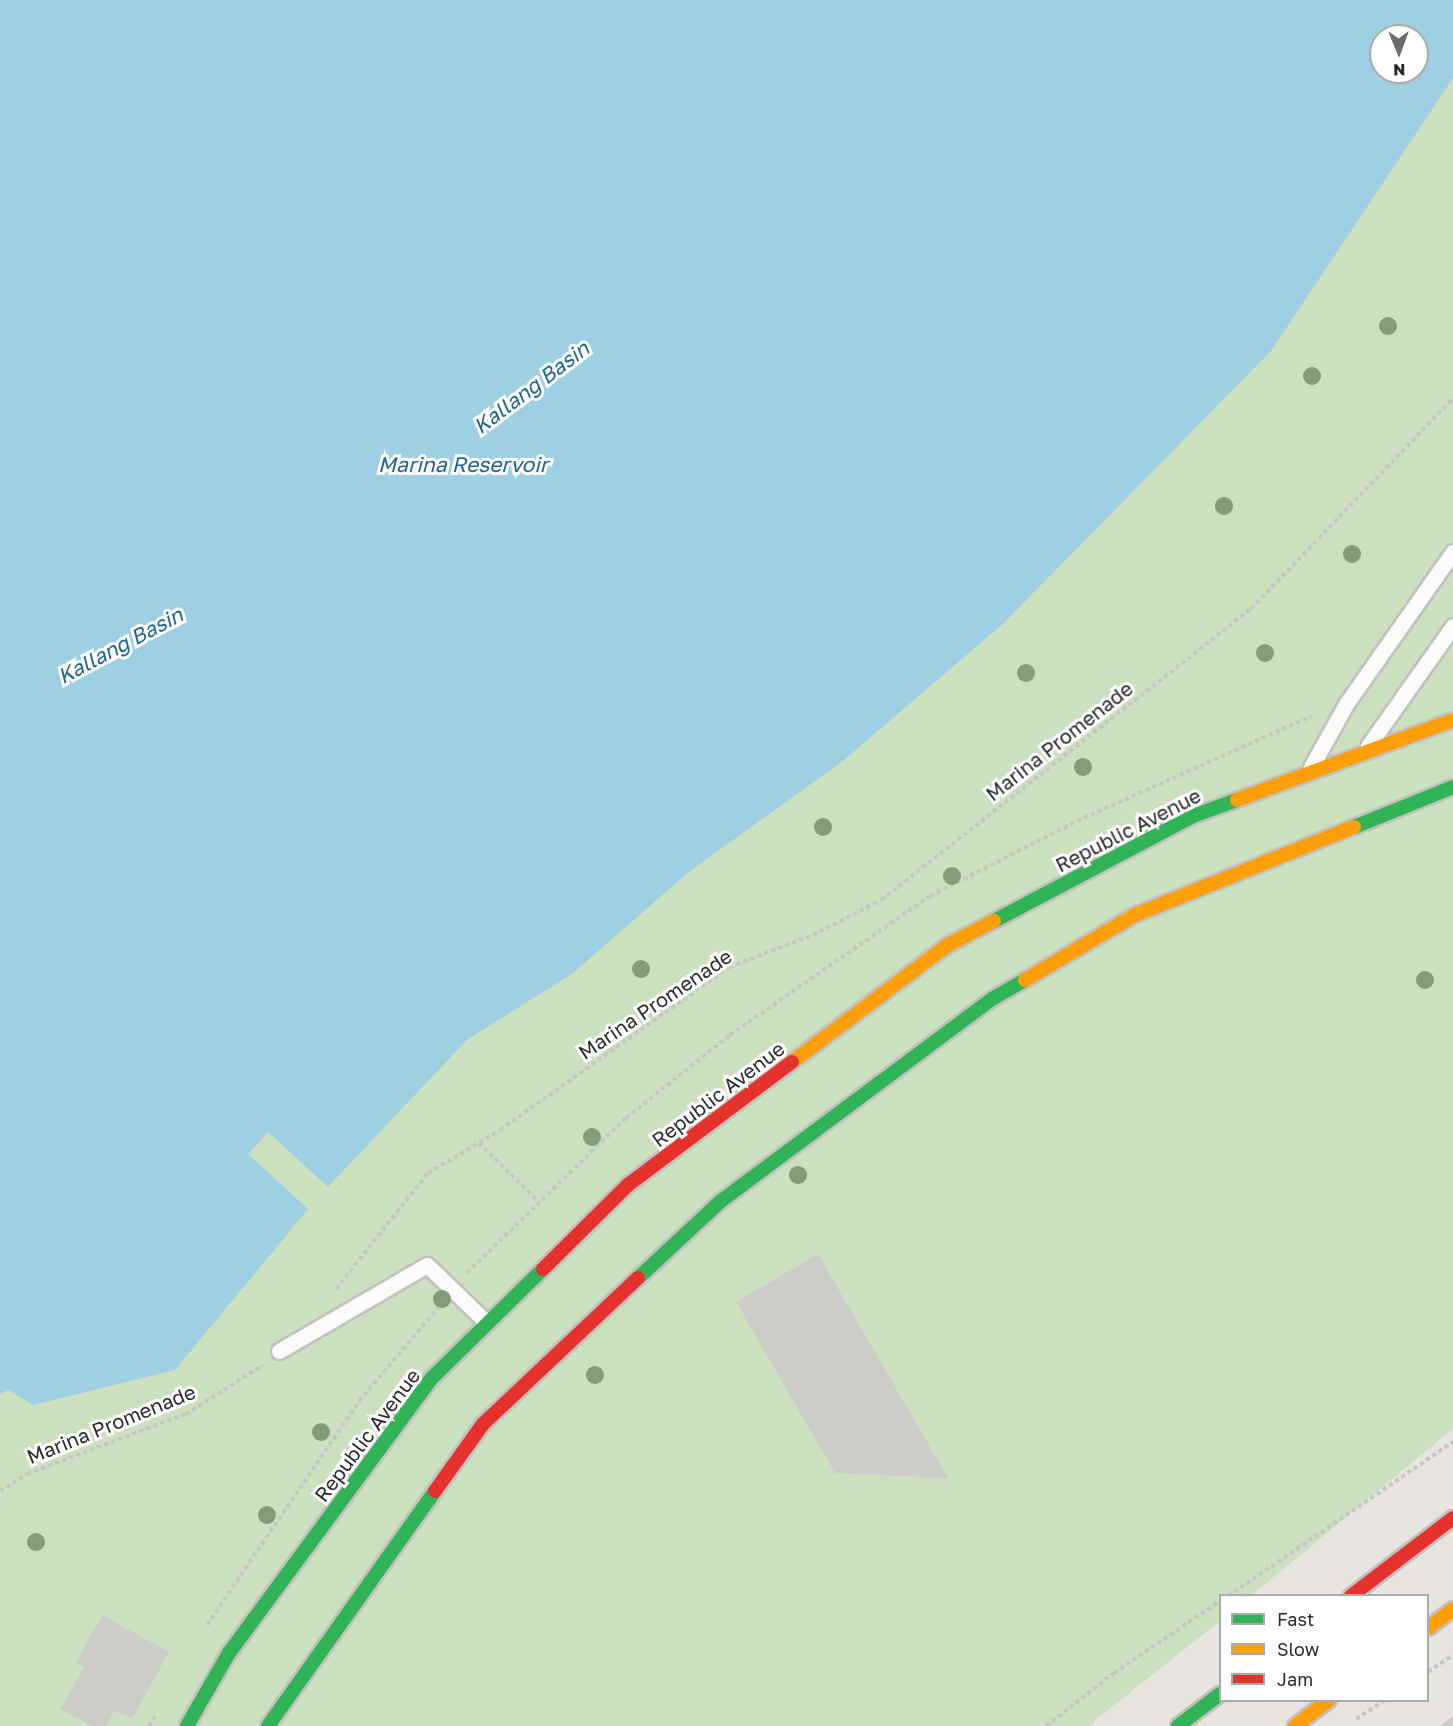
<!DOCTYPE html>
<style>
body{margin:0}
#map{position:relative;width:1453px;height:1726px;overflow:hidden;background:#e8e5e1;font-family:"Golos Text",sans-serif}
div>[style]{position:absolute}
.green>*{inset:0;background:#cbe0bd}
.water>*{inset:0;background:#9cd0e2}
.building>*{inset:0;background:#cdcbc8}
.path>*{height:4px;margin-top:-2px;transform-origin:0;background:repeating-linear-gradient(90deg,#c6c6c5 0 4.5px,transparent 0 7.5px)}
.roads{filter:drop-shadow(2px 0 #c2c1c0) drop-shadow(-2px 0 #c2c1c0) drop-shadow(0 2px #c2c1c0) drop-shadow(0 -2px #c2c1c0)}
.lane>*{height:15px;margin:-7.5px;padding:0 7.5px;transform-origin:7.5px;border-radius:7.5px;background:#fcfbfa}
.fast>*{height:14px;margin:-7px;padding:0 7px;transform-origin:7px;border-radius:7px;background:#30b455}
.slow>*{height:14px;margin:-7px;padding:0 7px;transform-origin:7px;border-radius:7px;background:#ff9f0a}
.jam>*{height:14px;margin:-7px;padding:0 7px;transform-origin:7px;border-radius:7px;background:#e5322d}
.trees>*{width:18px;height:18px;margin:-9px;border-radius:50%;background:#829c77}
span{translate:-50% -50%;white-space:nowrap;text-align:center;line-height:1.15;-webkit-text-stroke:6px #fff;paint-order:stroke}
.street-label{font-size:20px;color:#2a2a2a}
.water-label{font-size:21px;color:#1b678d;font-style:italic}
.legend{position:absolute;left:1219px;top:1594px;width:210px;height:108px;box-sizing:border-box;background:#fff;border:2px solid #aaa;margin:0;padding:8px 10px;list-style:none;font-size:18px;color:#2a2a2a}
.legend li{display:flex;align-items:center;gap:12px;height:30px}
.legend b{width:30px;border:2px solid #aaa}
.north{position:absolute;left:1369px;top:24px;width:60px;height:60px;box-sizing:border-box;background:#fff;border:2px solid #aaa;border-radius:50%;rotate:179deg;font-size:16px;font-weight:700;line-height:24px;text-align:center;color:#2a2a2a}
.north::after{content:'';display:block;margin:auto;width:21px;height:27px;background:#6c6b6a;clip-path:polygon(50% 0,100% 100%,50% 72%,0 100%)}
</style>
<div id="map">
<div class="green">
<i style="clip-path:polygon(1453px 78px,1453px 1429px,1252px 1595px,1220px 1596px,1220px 1621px,1088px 1726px,0 1726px,0 1394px,9px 1390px,268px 1132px,328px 1187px,467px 1040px,572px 974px,689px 872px,843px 761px,1004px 623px,1271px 351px)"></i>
</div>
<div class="water">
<i style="clip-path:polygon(evenodd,0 0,1453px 0,1453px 78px,1271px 351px,1004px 623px,843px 761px,689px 872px,572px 974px,467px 1040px,328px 1187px,268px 1132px,248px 1154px,308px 1209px,175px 1370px,33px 1405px,9px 1390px,0 1394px,0 0,1381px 36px,1417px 36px,1417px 72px,1381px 72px,1381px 36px)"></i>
</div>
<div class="building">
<i style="clip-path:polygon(818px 1254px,948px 1478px,835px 1473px,736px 1302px)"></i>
<i style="clip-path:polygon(102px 1615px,169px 1652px,132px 1719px,115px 1710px,106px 1726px,92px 1726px,61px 1709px,84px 1667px,76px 1663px)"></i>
<i style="clip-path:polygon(1453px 1716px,1453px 1726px,1440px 1726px)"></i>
</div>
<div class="path">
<i style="left:479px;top:1143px;width:84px;rotate:44.5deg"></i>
<i style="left:467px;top:1273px;width:222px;rotate:-44.3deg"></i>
<i style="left:626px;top:1118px;width:133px;rotate:-38.6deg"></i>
<i style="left:730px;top:1035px;width:244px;rotate:-34.8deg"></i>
<i style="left:930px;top:896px;width:165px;rotate:-27deg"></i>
<i style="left:1077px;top:821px;width:257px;rotate:-24.1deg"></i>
<i style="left:336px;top:1289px;width:148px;rotate:-51.6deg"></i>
<i style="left:428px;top:1173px;width:84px;rotate:-30.8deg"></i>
<i style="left:500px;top:1130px;width:281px;rotate:-35.4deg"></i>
<i style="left:729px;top:967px;width:90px;rotate:-20.9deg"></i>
<i style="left:813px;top:935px;width:76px;rotate:-27.2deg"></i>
<i style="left:881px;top:900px;width:471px;rotate:-38.2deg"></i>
<i style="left:1251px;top:609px;width:292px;rotate:-46.2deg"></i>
<i style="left:0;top:1491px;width:32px;rotate:-32deg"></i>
<i style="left:27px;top:1474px;width:170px;rotate:-20.7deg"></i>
<i style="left:186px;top:1414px;width:91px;rotate:-32.5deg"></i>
<i style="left:1228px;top:1596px;width:273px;rotate:-34.4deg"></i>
<i style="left:207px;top:1625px;width:271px;rotate:-55.8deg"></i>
<i style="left:359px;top:1401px;width:123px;rotate:-49.6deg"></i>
<i style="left:1428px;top:1672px;width:30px;rotate:-34deg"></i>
<i style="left:1356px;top:1719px;width:35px;rotate:-33deg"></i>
<i style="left:149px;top:1726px;width:13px;rotate:-58deg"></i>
<i style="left:1046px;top:1726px;width:86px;rotate:-37.9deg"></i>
<i style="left:1114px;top:1673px;width:128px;rotate:-34.2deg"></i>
</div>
<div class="roads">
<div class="lane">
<i style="left:1368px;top:746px;width:147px;rotate:-54.7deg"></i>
<i style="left:1311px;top:767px;width:72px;rotate:-60.9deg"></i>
<i style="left:1346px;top:704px;width:186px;rotate:-54.9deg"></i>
<i style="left:279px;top:1351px;width:171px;rotate:-30.2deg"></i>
<i style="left:427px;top:1265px;width:83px;rotate:44deg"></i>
</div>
<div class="fast">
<i style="left:1354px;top:827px;width:107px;rotate:-22deg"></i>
<i style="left:994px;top:921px;width:225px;rotate:-27.8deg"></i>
<i style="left:1193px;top:816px;width:47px;rotate:-20deg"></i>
<i style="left:638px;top:1278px;width:113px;rotate:-42.9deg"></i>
<i style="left:721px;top:1201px;width:338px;rotate:-36.7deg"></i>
<i style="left:992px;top:999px;width:38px;rotate:-30deg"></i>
<i style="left:187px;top:1726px;width:84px;rotate:-60.1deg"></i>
<i style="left:229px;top:1653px;width:342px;rotate:-53.6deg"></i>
<i style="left:432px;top:1378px;width:156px;rotate:-44.5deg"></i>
<i style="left:268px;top:1726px;width:288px;rotate:-54.6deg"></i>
<i style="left:1178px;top:1726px;width:53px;rotate:-37.3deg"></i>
</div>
<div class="slow">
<i style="left:1237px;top:800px;width:230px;rotate:-20.3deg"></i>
<i style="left:1025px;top:980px;width:128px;rotate:-30.6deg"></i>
<i style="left:1135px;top:915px;width:236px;rotate:-21.9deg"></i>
<i style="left:792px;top:1062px;width:195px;rotate:-36.9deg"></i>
<i style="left:948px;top:945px;width:52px;rotate:-27.6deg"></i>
<i style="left:1428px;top:1628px;width:31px;rotate:-37deg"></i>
<i style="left:1295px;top:1726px;width:43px;rotate:-37.4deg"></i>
</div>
<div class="jam">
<i style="left:543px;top:1269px;width:120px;rotate:-44.7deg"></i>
<i style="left:628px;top:1185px;width:205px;rotate:-36.9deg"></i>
<i style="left:435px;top:1491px;width:82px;rotate:-54.4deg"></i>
<i style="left:483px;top:1424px;width:213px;rotate:-43.3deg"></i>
<i style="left:1351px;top:1596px;width:128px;rotate:-37.4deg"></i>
</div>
</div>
<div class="trees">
<i style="left:1388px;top:326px"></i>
<i style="left:1312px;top:376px"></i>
<i style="left:1224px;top:506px"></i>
<i style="left:1352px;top:554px"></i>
<i style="left:1265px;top:653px"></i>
<i style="left:1026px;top:673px"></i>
<i style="left:1083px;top:767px"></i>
<i style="left:823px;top:827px"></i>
<i style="left:952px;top:876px"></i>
<i style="left:641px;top:969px"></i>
<i style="left:1425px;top:980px"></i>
<i style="left:592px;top:1137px"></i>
<i style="left:798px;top:1175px"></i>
<i style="left:442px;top:1299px"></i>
<i style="left:595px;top:1375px"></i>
<i style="left:321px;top:1432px"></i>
<i style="left:267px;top:1515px"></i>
<i style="left:36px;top:1542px"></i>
</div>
<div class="street-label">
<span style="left:1059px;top:741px;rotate:-38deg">Marina Promenade</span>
<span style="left:1128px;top:830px;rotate:-27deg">Republic Avenue</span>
<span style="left:655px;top:1004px;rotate:-34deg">Marina Promenade</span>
<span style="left:718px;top:1094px;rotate:-37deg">Republic Avenue</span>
<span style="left:111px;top:1424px;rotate:-22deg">Marina Promenade</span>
<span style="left:367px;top:1435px;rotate:-53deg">Republic Avenue</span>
</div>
<div class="water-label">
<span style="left:531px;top:387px;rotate:-37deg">Kallang Basin</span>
<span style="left:463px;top:464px">Marina Reservoir</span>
<span style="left:120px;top:645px;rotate:-28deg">Kallang Basin</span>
</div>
<ul class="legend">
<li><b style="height:8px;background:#30b455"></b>Fast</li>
<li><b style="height:8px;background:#ff9f0a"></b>Slow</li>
<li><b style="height:8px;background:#e5322d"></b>Jam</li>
</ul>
<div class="north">N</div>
</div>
